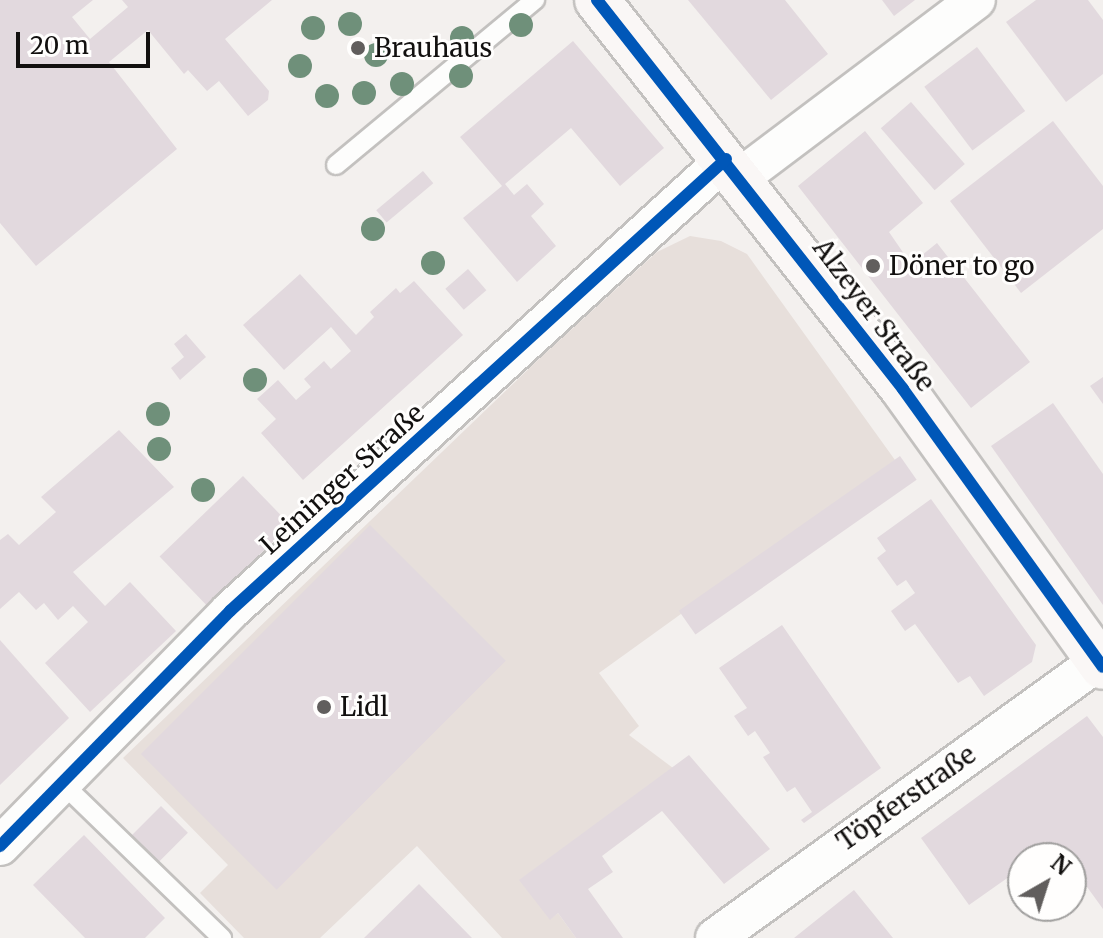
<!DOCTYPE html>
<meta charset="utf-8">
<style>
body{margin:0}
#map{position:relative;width:1103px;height:938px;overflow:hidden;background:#f3f0ee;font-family:Merriweather,serif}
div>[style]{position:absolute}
.built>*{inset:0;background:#e7dfdb}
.building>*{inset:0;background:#e2d9de;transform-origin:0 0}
.roads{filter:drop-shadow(2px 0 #c3c1bf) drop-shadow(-2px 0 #c3c1bf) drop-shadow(0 2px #c3c1bf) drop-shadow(0 -2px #c3c1bf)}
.lane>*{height:18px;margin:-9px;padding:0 9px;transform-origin:9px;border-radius:9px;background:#fdfdfc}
.street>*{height:38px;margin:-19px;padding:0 19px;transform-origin:19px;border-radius:19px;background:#fdfdfc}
.secondary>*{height:44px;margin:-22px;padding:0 22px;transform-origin:22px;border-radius:22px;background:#faf7f6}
.cycleway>*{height:12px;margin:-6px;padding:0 6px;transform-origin:6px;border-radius:6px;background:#0057b8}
.trees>*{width:24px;height:24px;margin:-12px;border-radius:50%;background:#6f907a}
.dots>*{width:22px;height:22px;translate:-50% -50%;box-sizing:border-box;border:4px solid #fffefd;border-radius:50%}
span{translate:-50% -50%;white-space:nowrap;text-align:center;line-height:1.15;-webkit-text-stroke:6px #fffefd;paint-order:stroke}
.poi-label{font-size:26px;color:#12100f}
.left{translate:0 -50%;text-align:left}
.street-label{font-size:26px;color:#12100f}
.north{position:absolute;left:1007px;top:842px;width:80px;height:80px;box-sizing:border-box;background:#fffefd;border:2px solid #a09f9e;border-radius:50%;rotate:39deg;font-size:22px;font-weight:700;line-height:32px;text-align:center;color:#12100f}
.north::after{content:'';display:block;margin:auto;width:28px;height:36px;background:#615e5d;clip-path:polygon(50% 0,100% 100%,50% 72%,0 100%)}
.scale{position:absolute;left:16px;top:32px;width:134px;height:36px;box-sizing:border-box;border:4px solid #12100f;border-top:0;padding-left:10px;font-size:24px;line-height:28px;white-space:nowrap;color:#12100f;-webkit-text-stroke:6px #fffefd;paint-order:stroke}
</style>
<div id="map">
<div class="built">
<i style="clip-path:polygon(690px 236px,721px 241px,747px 254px,895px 460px,599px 673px,639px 726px,629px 735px,673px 768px,520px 880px,550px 919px,558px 913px,576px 938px,502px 938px,417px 846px,320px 938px,244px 938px,200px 893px,228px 865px,123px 758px,541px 357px,657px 252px)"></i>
</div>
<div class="building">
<i style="clip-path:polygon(0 0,93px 0,72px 17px,90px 39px,128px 7px,122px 0,272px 0,225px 39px,269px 91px,268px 100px,248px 116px,219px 81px,207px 91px,188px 70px,184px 74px,148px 30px,109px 62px,177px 149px,36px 266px,0 223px)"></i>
<i style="clip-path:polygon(688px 0,785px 0,828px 54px,771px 100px)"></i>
<i style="clip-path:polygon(882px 0,915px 0,894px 16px)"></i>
<i style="clip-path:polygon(1036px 0,1088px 0,1103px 20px,1103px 74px,1066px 102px,1006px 22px)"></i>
<i style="clip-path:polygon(573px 41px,664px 148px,620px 186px,571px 128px,505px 184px,514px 195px,527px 184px,544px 204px,531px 216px,556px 246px,517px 282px,463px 218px,502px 186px,460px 137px)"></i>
<i style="left:977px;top:47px;width:80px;height:66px;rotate:53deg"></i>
<i style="left:911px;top:102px;width:82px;height:40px;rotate:49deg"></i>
<i style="clip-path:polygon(1053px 121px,1103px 186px,1103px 229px,1021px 293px,950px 201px)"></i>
<i style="clip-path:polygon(865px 131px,923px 203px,889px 232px,911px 264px,937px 243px,1030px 362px,971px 408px,798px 186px)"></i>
<i style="left:423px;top:171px;width:16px;height:61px;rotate:50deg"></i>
<i style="left:468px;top:269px;width:28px;height:30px;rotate:49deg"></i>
<i style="clip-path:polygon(300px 274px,356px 335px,374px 317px,370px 312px,396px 288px,400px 293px,414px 281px,463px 335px,303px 480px,261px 433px,276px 419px,257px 399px,278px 380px,296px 400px,311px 387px,304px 379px,324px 361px,331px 369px,351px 351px,331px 327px,284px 370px,243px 325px)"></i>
<i style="clip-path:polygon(186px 334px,206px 357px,180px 380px,171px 368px,184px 357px,174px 344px)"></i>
<i style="clip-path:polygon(1103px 377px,1103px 404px,1090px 386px)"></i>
<i style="clip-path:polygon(1053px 403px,1103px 474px,1103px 605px,991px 446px)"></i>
<i style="clip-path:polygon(119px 430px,174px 487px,73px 572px,105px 606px,130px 582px,176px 631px,90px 712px,45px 663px,88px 622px,73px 606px,58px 620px,44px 603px,36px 610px,19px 592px,0 609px,0 540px,8px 534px,19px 545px,56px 512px,41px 497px)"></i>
<i style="left:900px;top:456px;width:29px;height:270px;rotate:55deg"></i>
<i style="left:243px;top:476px;width:68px;height:116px;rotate:46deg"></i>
<i style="clip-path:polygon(931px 499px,1036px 645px,1032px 662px,984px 696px,970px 676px,958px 683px,915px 624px,905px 631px,891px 611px,915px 593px,906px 580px,897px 586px,877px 558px,886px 551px,877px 538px)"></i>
<i style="left:370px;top:525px;width:192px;height:324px;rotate:45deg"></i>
<i style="clip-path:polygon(782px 625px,881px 768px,804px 823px,801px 820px,812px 812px,795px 787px,787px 792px,763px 757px,770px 753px,755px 731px,748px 736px,734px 716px,747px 708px,719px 668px)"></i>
<i style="clip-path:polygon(0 640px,69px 718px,0 785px)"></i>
<i style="clip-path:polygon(1087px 716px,1103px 737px,1103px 909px,1056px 844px,1036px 858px,1023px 858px,1023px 867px,969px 905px,921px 838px)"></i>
<i style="clip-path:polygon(689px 755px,770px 849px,724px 884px,662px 811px,602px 856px,613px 872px,588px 889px,623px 938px,576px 938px,558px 913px,550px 920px,519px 880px)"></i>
<i style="left:161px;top:806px;width:38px;height:43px;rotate:45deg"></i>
<i style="clip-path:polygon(84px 835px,165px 918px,145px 938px,85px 938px,33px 885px)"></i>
<i style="clip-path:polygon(419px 884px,472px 938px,364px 938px)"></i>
<i style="clip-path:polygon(854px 890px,893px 938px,794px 938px)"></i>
</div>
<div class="roads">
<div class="lane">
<i style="left:336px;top:165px;width:259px;rotate:-39.7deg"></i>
<i style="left:62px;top:783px;width:223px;rotate:44.1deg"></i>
</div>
<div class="street">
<i style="left:741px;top:177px;width:294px;rotate:-37deg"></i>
<i style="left:0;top:846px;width:329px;rotate:-45.6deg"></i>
<i style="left:230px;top:611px;width:671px;rotate:-42.34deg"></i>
<i style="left:715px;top:938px;width:478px;rotate:-35.8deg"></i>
</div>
<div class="secondary">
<i style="left:597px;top:0;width:495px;rotate:51.8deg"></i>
<i style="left:903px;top:389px;width:342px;rotate:54.3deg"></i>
</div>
</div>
<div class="cycleway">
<i style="left:597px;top:0;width:495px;rotate:51.8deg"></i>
<i style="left:903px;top:389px;width:342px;rotate:54.3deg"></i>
<i style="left:0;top:846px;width:329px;rotate:-45.6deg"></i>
<i style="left:230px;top:611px;width:671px;rotate:-42.34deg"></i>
</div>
<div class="trees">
<i style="left:350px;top:24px"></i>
<i style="left:521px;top:25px"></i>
<i style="left:313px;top:28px"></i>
<i style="left:462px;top:38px"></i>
<i style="left:376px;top:55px"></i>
<i style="left:300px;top:66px"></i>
<i style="left:461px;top:76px"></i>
<i style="left:402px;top:84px"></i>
<i style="left:364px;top:93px"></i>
<i style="left:327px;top:96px"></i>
<i style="left:373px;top:229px"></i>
<i style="left:433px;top:263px"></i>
<i style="left:255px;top:380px"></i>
<i style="left:158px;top:414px"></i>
<i style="left:159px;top:449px"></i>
<i style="left:203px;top:490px"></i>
</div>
<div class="dots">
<i style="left:358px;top:48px;background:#615e5d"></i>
<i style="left:873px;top:266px;background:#615e5d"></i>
<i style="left:324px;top:707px;background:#615e5d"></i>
</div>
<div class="poi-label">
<span class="left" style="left:374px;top:48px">Brauhaus</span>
<span class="left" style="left:889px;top:266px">Döner to go</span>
<span class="left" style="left:340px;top:707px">Lidl</span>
</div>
<div class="street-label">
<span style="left:874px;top:315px;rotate:53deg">Alzeyer Straße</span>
<span style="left:342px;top:479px;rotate:-42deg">Leininger Straße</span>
<span style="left:906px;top:798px;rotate:-35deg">Töpferstraße</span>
</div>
<div class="north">N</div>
<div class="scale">20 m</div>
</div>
